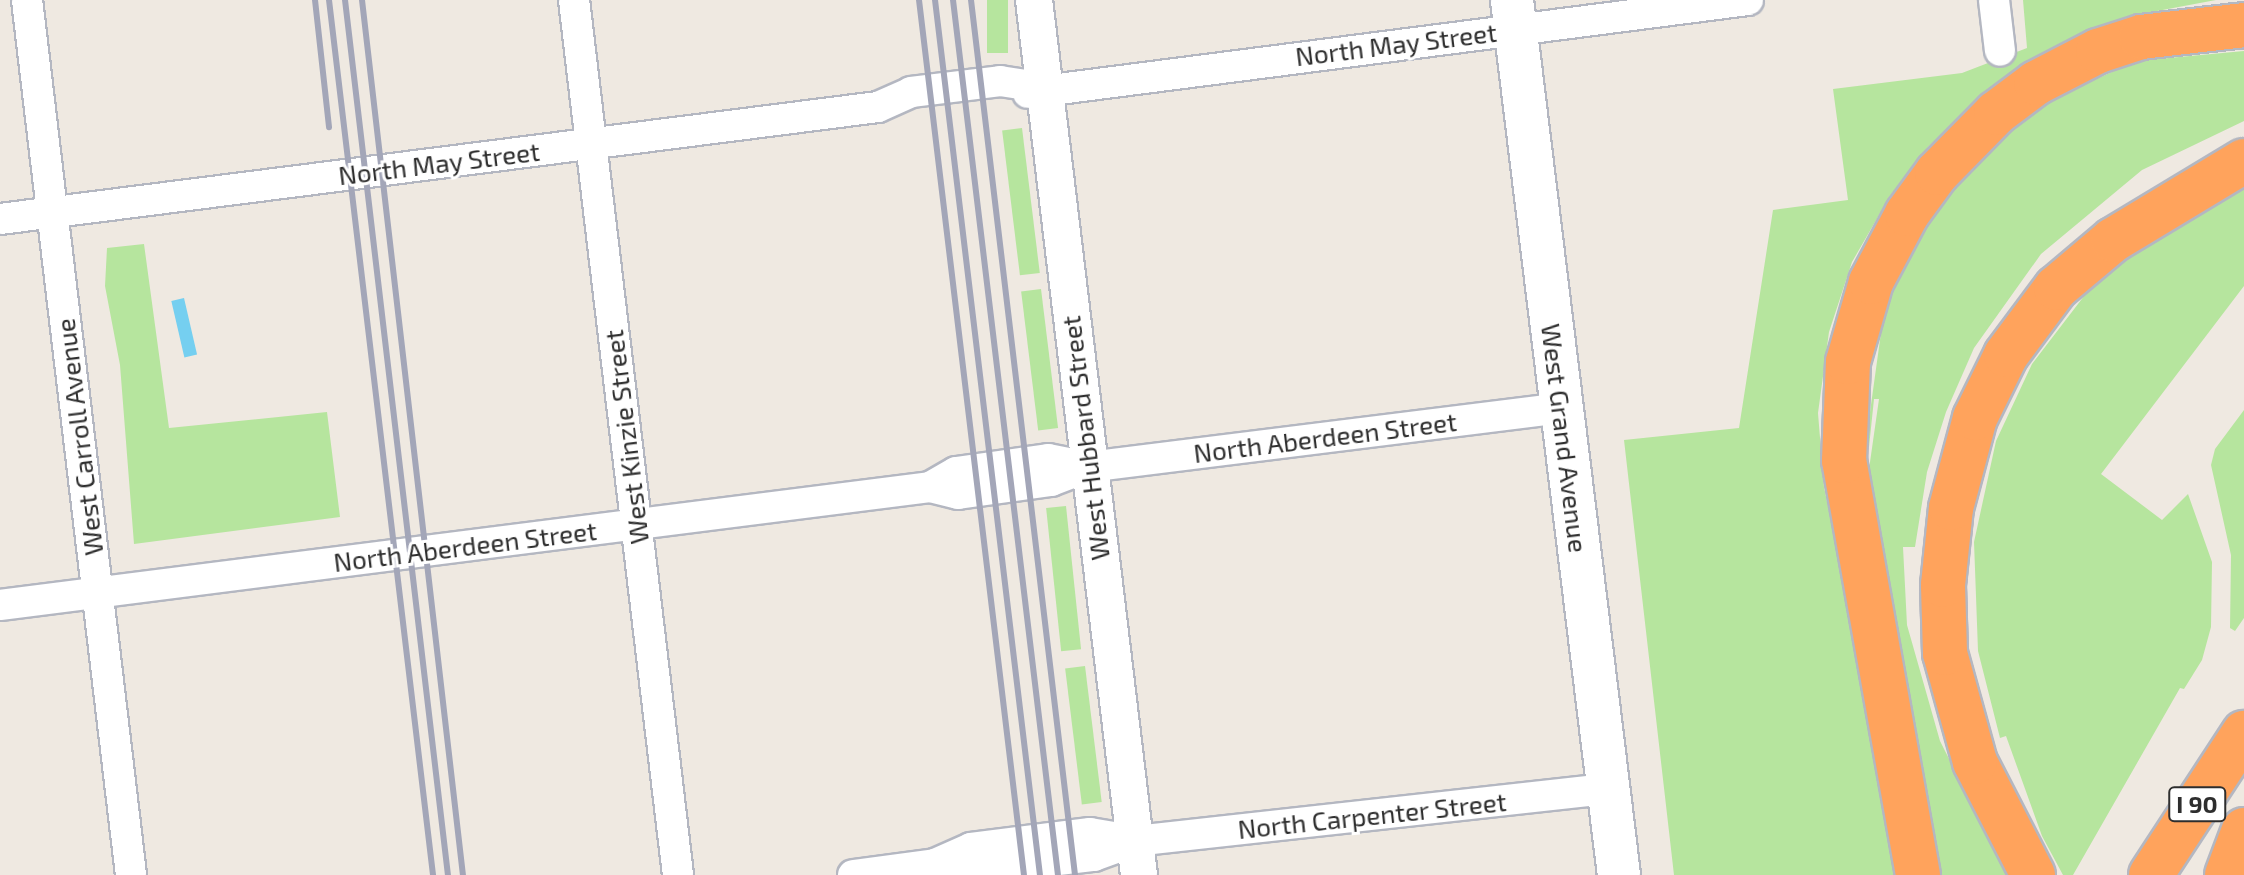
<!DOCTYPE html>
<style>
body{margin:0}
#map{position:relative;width:2244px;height:875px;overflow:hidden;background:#efe9e1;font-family:"Exo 2",sans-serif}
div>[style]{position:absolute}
.green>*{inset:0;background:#b6e59e;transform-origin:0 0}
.water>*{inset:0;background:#75cff0;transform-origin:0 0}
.roads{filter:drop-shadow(2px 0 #b4b7c1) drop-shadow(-2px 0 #b4b7c1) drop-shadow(0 2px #b4b7c1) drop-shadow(0 -2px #b4b7c1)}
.minor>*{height:30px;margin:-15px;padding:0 15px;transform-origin:15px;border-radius:15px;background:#fff}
.tertiary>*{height:36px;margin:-18px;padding:0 18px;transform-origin:18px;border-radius:18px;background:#fff}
.secondary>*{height:42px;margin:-21px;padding:0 21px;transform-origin:21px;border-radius:21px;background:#fff}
.motorway>*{height:44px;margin:-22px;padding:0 22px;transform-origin:22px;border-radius:22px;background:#ffa35c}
.rail>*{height:6px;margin:-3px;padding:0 3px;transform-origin:3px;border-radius:3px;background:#a3a6b8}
span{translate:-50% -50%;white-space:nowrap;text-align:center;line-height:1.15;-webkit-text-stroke:6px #fff;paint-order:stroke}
.shield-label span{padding:2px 6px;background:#fff;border:2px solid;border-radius:6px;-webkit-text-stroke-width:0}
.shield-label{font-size:24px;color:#2e2e2e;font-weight:700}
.street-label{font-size:26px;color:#2e2e2e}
</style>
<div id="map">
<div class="green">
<i style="left:987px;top:0;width:21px;height:53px"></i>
<i style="clip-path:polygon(2023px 0,2216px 0,2125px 17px,2037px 56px,2003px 79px,1929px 146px,1890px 196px,1852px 262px,1829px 332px,1818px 413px,1824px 487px,1864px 683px,1894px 875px,1674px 875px,1624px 440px,1739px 428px,1773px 210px,1848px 200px,1833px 89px,1962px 73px,2027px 48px)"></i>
<i style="clip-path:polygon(2244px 51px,2244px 121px,2142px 170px,2041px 254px,1974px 348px,1946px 412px,1927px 472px,1915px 547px,1903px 547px,1907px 625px,1940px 741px,2008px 875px,1939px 875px,1868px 476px,1879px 399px,1874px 399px,1869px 447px,1865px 448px,1884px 311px,1904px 258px,1936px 208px,2006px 131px,2048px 101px,2136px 61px)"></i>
<i style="left:1022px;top:128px;width:146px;height:20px;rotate:83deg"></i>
<i style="clip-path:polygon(2244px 183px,2244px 286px,2101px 474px,2162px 520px,2188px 494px,2212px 562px,2211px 627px,2202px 660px,2184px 689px,2180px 688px,2073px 875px,2063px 875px,2042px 836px,2006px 736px,2000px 738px,1978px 651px,1974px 542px,1996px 441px,2032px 364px,2091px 287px,2129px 252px)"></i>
<i style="clip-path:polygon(144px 244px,169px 428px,327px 412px,340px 517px,134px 544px,120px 365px,105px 286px,107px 248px)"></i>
<i style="left:1041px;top:289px;width:140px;height:20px;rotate:83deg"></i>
<i style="clip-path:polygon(2244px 410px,2244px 618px,2235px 631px,2230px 628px,2231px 555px,2211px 465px,2215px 449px)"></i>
<i style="left:1066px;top:506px;width:144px;height:20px;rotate:84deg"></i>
<i style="left:1085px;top:666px;width:137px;height:20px;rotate:83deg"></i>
</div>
<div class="water">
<i style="left:184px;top:298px;width:58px;height:13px;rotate:77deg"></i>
</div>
<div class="roads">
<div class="minor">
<i style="left:27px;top:0;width:881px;rotate:83.22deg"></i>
<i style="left:574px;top:0;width:881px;rotate:83.22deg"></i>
<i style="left:1994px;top:0;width:51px;rotate:83.3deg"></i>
<i style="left:1028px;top:93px;width:726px;rotate:-7.36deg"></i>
<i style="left:0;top:219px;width:885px;rotate:-7.27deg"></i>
<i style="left:878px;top:107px;width:36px;rotate:-24deg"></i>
<i style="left:911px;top:92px;width:90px;rotate:-7deg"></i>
<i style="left:1000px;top:81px;width:46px;rotate:8.8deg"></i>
<i style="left:930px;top:487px;width:30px;rotate:-30deg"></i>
<i style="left:956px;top:472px;width:93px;rotate:-8deg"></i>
<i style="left:1048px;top:459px;width:41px;rotate:11.3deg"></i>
<i style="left:0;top:605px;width:937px;rotate:-7.23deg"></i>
<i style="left:930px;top:487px;width:29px;rotate:14deg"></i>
<i style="left:958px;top:494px;width:94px;rotate:-8deg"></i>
<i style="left:1051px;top:481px;width:40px;rotate:-21deg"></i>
<i style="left:1088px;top:467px;width:478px;rotate:-7.1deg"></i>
<i style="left:935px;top:864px;width:39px;rotate:-24deg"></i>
<i style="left:971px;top:848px;width:120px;rotate:-7.2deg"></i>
<i style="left:1090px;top:833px;width:42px;rotate:9.7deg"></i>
<i style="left:853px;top:875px;width:83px;rotate:-7.6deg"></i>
<i style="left:935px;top:864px;width:39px;rotate:9deg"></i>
<i style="left:974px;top:870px;width:121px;rotate:-6.7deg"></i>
<i style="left:1094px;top:856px;width:44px;rotate:-20.1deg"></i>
<i style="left:1135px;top:841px;width:477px;rotate:-6.3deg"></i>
</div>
<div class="tertiary">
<i style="left:1034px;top:0;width:881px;rotate:83.16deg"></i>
</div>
<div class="secondary">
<i style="left:1512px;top:0;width:882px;rotate:83.03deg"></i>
</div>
<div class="motorway">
<i style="left:1918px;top:875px;width:421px;rotate:-100.1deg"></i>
<i style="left:1844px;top:461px;width:99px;rotate:-87.7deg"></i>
<i style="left:1848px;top:362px;width:83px;rotate:-74deg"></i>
<i style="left:1871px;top:282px;width:77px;rotate:-62.1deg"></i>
<i style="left:1907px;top:214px;width:51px;rotate:-53.8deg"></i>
<i style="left:1937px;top:173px;width:84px;rotate:-45.5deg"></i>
<i style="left:1996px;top:113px;width:50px;rotate:-36.9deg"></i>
<i style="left:2036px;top:83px;width:70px;rotate:-27.3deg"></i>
<i style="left:2098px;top:51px;width:45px;rotate:-18deg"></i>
<i style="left:2141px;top:37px;width:104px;rotate:-6.6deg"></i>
<i style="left:2033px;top:875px;width:127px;rotate:-117.2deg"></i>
<i style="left:1975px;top:762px;width:113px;rotate:-105.4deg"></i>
<i style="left:1945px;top:653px;width:68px;rotate:-91.7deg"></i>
<i style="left:1943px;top:585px;width:77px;rotate:-84.1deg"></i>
<i style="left:1951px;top:508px;width:93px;rotate:-75.1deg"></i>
<i style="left:1975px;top:418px;width:70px;rotate:-63.8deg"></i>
<i style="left:2006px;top:355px;width:84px;rotate:-53.3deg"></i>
<i style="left:2056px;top:288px;width:75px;rotate:-40.1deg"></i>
<i style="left:2113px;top:240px;width:153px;rotate:-31.1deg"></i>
<i style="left:2151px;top:875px;width:170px;rotate:-56.8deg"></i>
<i style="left:2227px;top:875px;width:48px;rotate:-69.3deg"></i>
</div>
</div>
<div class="rail">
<i style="left:315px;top:0;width:128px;rotate:83.7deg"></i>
<i style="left:329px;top:0;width:881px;rotate:83.22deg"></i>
<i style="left:345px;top:0;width:881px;rotate:83.29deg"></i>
<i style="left:362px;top:0;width:881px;rotate:83.42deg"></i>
<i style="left:919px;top:0;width:881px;rotate:83.16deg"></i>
<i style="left:935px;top:0;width:881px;rotate:83.16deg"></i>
<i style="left:953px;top:0;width:881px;rotate:83.16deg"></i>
<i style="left:971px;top:0;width:881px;rotate:83.22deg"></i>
</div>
<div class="shield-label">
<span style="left:2197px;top:804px">I 90</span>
</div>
<div class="street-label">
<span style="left:1396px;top:44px;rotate:-7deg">North May Street</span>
<span style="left:439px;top:163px;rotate:-7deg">North May Street</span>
<span style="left:79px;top:437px;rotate:-97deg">West Carroll Avenue</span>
<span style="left:626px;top:437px;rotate:-97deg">West Kinzie Street</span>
<span style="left:1325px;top:437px;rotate:-7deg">North Aberdeen Street</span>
<span style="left:1085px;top:438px;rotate:-97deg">West Hubbard Street</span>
<span style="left:1565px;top:438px;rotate:83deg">West Grand Avenue</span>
<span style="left:465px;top:546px;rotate:-7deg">North Aberdeen Street</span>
<span style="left:1372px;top:815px;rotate:-6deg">North Carpenter Street</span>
</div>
</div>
